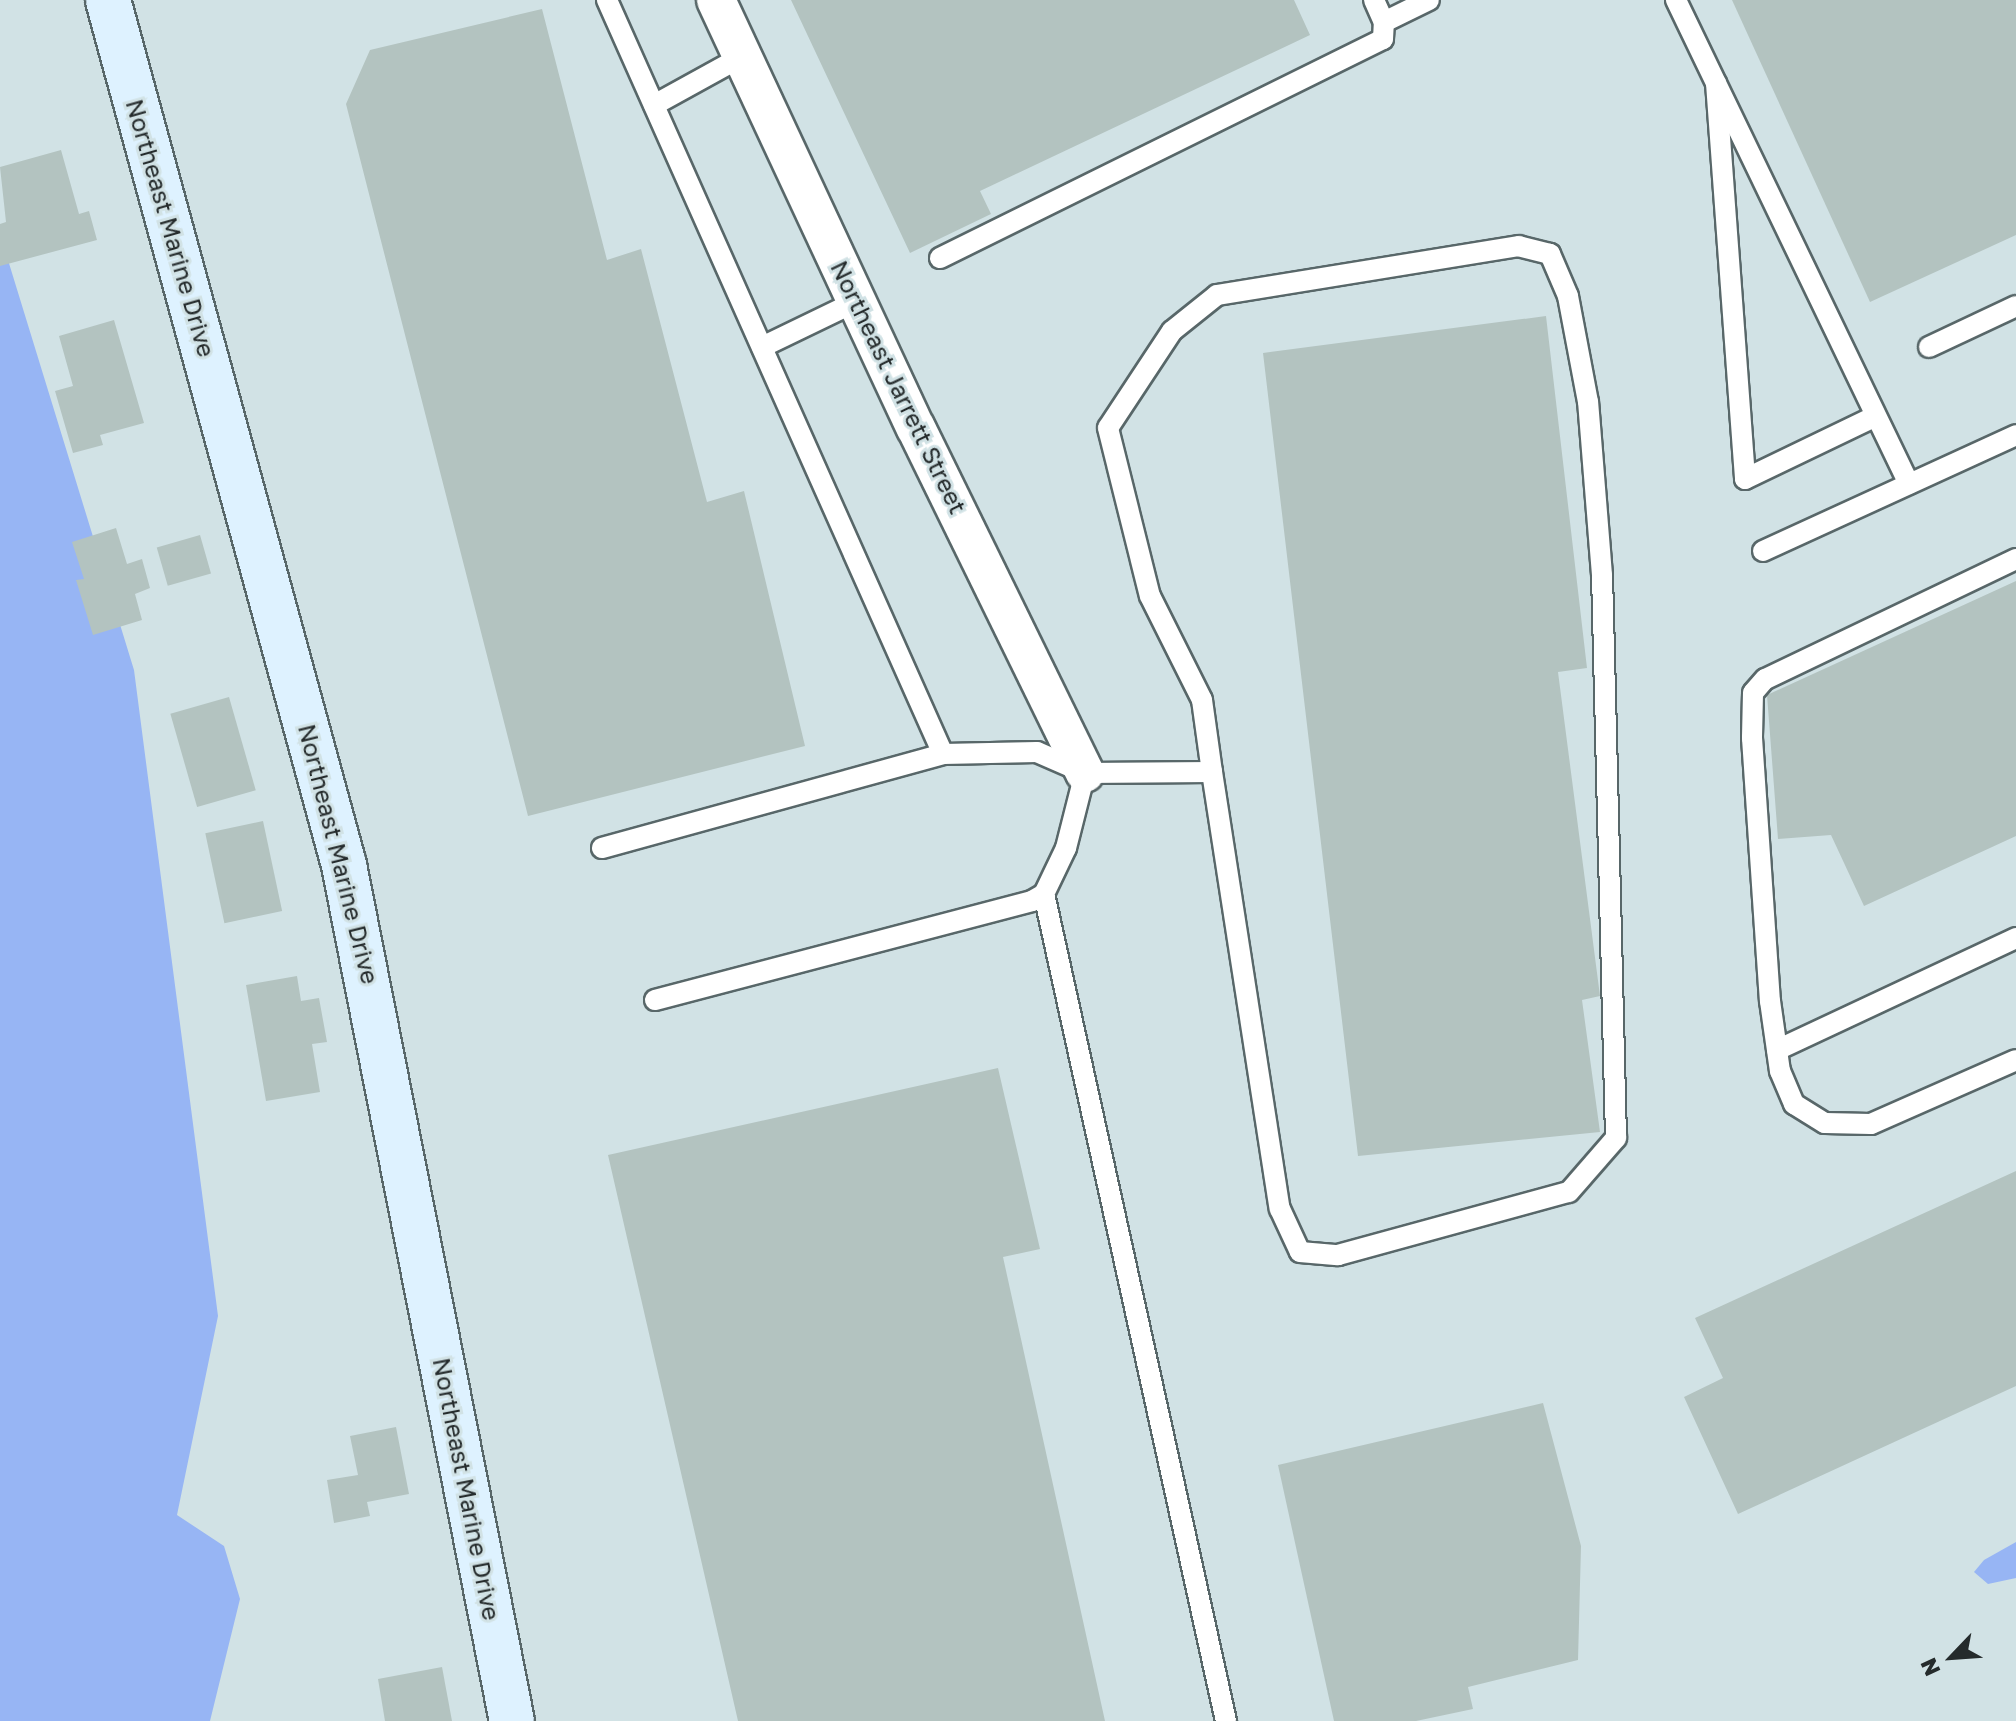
<!DOCTYPE html>
<style>
body{margin:0}
#map{position:relative;width:2016px;height:1721px;overflow:hidden;background:#d1e2e5;font-family:"Golos Text",sans-serif}
div>[style]{position:absolute}
.water>*{inset:0;background:#97b5f4}
.building>*{inset:0;background:#b3c3c0;transform-origin:0 0}
.roads{filter:drop-shadow(2px 0 #586769) drop-shadow(-2px 0 #586769) drop-shadow(0 2px #586769) drop-shadow(0 -2px #586769)}
.service>*{height:20px;margin:-10px;padding:0 10px;transform-origin:10px;border-radius:10px;background:#fff}
.minor>*{height:38px;margin:-19px;padding:0 19px;transform-origin:19px;border-radius:19px;background:#fff}
.secondary>*{height:44px;margin:-22px;padding:0 22px;transform-origin:22px;border-radius:22px;background:#def2ff}
span{translate:-50% -50%;white-space:nowrap;text-align:center;line-height:1.15;-webkit-text-stroke:6px #d1e2e5;paint-order:stroke}
.street-label{font-size:24px;color:#252b2c}
.north{position:absolute;left:1912px;top:1617px;width:80px;height:80px;-webkit-text-stroke:6px #d1e2e5;paint-order:stroke;rotate:245deg;font-size:22px;font-weight:700;line-height:32px;text-align:center;color:#252b2c}
.north::after{content:'';display:block;margin:auto;width:28px;height:36px;background:#252b2c;clip-path:polygon(50% 0,100% 100%,50% 72%,0 100%)}
</style>
<div id="map">
<div class="water">
<i style="clip-path:polygon(0 234px,134px 670px,218px 1316px,177px 1515px,224px 1546px,240px 1599px,210px 1721px,0 1721px)"></i>
<i style="clip-path:polygon(2016px 1542px,2016px 1578px,1988px 1584px,1974px 1572px,1984px 1560px)"></i>
</div>
<div class="building">
<i style="clip-path:polygon(791px 0,1294px 0,1310px 35px,980px 191px,991px 214px,910px 253px)"></i>
<i style="clip-path:polygon(1732px 0,2016px 0,2016px 235px,1870px 302px)"></i>
<i style="clip-path:polygon(542px 9px,607px 260px,641px 249px,707px 502px,744px 491px,805px 746px,528px 816px,346px 104px,370px 50px)"></i>
<i style="clip-path:polygon(61px 150px,79px 214px,89px 211px,97px 240px,0 266px,0 224px,6px 222px,0 167px)"></i>
<i style="clip-path:polygon(1546px 316px,1587px 668px,1558px 672px,1600px 996px,1582px 1000px,1600px 1132px,1358px 1156px,1263px 353px)"></i>
<i style="clip-path:polygon(114px 320px,144px 423px,100px 435px,103px 445px,73px 453px,55px 391px,73px 386px,59px 336px)"></i>
<i style="clip-path:polygon(116px 528px,127px 564px,142px 559px,150px 588px,135px 594px,142px 620px,93px 635px,76px 580px,84px 579px,72px 542px)"></i>
<i style="left:200px;top:535px;width:40px;height:45px;rotate:74deg"></i>
<i style="clip-path:polygon(2016px 581px,2016px 836px,1864px 906px,1831px 835px,1778px 839px,1767px 695px)"></i>
<i style="left:229px;top:697px;width:97px;height:61px;rotate:74deg"></i>
<i style="left:263px;top:821px;width:92px;height:59px;rotate:78deg"></i>
<i style="clip-path:polygon(297px 976px,301px 1001px,319px 998px,327px 1042px,312px 1044px,320px 1092px,266px 1101px,246px 985px)"></i>
<i style="clip-path:polygon(998px 1068px,1040px 1249px,1003px 1257px,1105px 1721px,738px 1721px,608px 1155px)"></i>
<i style="clip-path:polygon(2016px 1171px,2016px 1386px,1738px 1514px,1684px 1397px,1723px 1378px,1695px 1318px)"></i>
<i style="clip-path:polygon(1543px 1403px,1581px 1546px,1578px 1660px,1468px 1687px,1473px 1709px,1416px 1721px,1334px 1721px,1278px 1465px)"></i>
<i style="clip-path:polygon(396px 1427px,409px 1494px,367px 1502px,370px 1516px,334px 1523px,327px 1480px,358px 1475px,350px 1436px)"></i>
<i style="clip-path:polygon(442px 1667px,452px 1721px,385px 1721px,378px 1679px)"></i>
</div>
<div class="roads">
<div class="service">
<i style="left:607px;top:0;width:825px;rotate:65.98deg"></i>
<i style="left:1374px;top:0;width:24px;rotate:66deg"></i>
<i style="left:1384px;top:22px;width:50px;rotate:-26.1deg"></i>
<i style="left:1676px;top:0;width:537px;rotate:64.29deg"></i>
<i style="left:1716px;top:83px;width:397px;rotate:85.8deg"></i>
<i style="left:1745px;top:479px;width:145px;rotate:-25.7deg"></i>
<i style="left:654px;top:105px;width:102px;rotate:-28.8deg"></i>
<i style="left:940px;top:258px;width:494px;rotate:-26.3deg"></i>
<i style="left:1383px;top:39px;width:17px;rotate:-87deg"></i>
<i style="left:762px;top:347px;width:106px;rotate:-25.8deg"></i>
<i style="left:1929px;top:347px;width:96px;rotate:-25.2deg"></i>
<i style="left:1763px;top:551px;width:278px;rotate:-24.6deg"></i>
<i style="left:2016px;top:559px;width:278px;rotate:154.4deg"></i>
<i style="left:1765px;top:679px;width:18px;rotate:131deg"></i>
<i style="left:1753px;top:693px;width:45px;rotate:91.3deg"></i>
<i style="left:1752px;top:738px;width:264px;rotate:86.1deg"></i>
<i style="left:1770px;top:1001px;width:71px;rotate:81.9deg"></i>
<i style="left:1780px;top:1071px;width:36px;rotate:67deg"></i>
<i style="left:1794px;top:1104px;width:36px;rotate:32deg"></i>
<i style="left:1825px;top:1123px;width:46px;rotate:1.2deg"></i>
<i style="left:1871px;top:1124px;width:158px;rotate:-23.8deg"></i>
<i style="left:602px;top:848px;width:354px;rotate:-15.4deg"></i>
<i style="left:943px;top:754px;width:94px;rotate:-1.2deg"></i>
<i style="left:1037px;top:752px;width:52px;rotate:23.6deg"></i>
<i style="left:1085px;top:773px;width:127px;rotate:-0.5deg"></i>
<i style="left:1212px;top:772px;width:442px;rotate:81.2deg"></i>
<i style="left:1280px;top:1209px;width:47px;rotate:65.1deg"></i>
<i style="left:1300px;top:1252px;width:38px;rotate:5deg"></i>
<i style="left:1338px;top:1255px;width:239px;rotate:-15.3deg"></i>
<i style="left:1569px;top:1192px;width:72px;rotate:-49deg"></i>
<i style="left:1616px;top:1138px;width:563px;rotate:-91.42deg"></i>
<i style="left:1602px;top:575px;width:174px;rotate:-94.6deg"></i>
<i style="left:1588px;top:402px;width:108px;rotate:-100.7deg"></i>
<i style="left:1568px;top:296px;width:46px;rotate:-113.2deg"></i>
<i style="left:1550px;top:254px;width:32px;rotate:-166deg"></i>
<i style="left:1519px;top:246px;width:306px;rotate:170.8deg"></i>
<i style="left:1217px;top:295px;width:58px;rotate:141.3deg"></i>
<i style="left:1172px;top:331px;width:116px;rotate:123.4deg"></i>
<i style="left:1108px;top:428px;width:173px;rotate:76deg"></i>
<i style="left:1150px;top:596px;width:116px;rotate:63.4deg"></i>
<i style="left:1202px;top:700px;width:73px;rotate:82.1deg"></i>
<i style="left:1044px;top:894px;width:847px;rotate:77.59deg"></i>
<i style="left:655px;top:1000px;width:390px;rotate:-14.7deg"></i>
<i style="left:1032px;top:901px;width:14px;rotate:-30deg"></i>
<i style="left:1044px;top:894px;width:51px;rotate:-64.4deg"></i>
<i style="left:1066px;top:848px;width:77px;rotate:-75.8deg"></i>
<i style="left:1777px;top:1050px;width:264px;rotate:-25.1deg"></i>
</div>
<div class="minor">
<i style="left:716px;top:0;width:472px;rotate:65deg"></i>
<i style="left:916px;top:428px;width:384px;rotate:63.9deg"></i>
</div>
<div class="secondary">
<i style="left:108px;top:0;width:897px;rotate:74.74deg"></i>
<i style="left:344px;top:865px;width:872px;rotate:78.9deg"></i>
</div>
</div>
<div class="street-label">
<span style="left:171px;top:228px;rotate:74deg">Northeast Marine Drive</span>
<span style="left:899px;top:387px;rotate:64deg">Northeast Jarrett Street</span>
<span style="left:339px;top:854px;rotate:76deg">Northeast Marine Drive</span>
<span style="left:467px;top:1489px;rotate:79deg">Northeast Marine Drive</span>
</div>
<div class="north">N</div>
</div>
